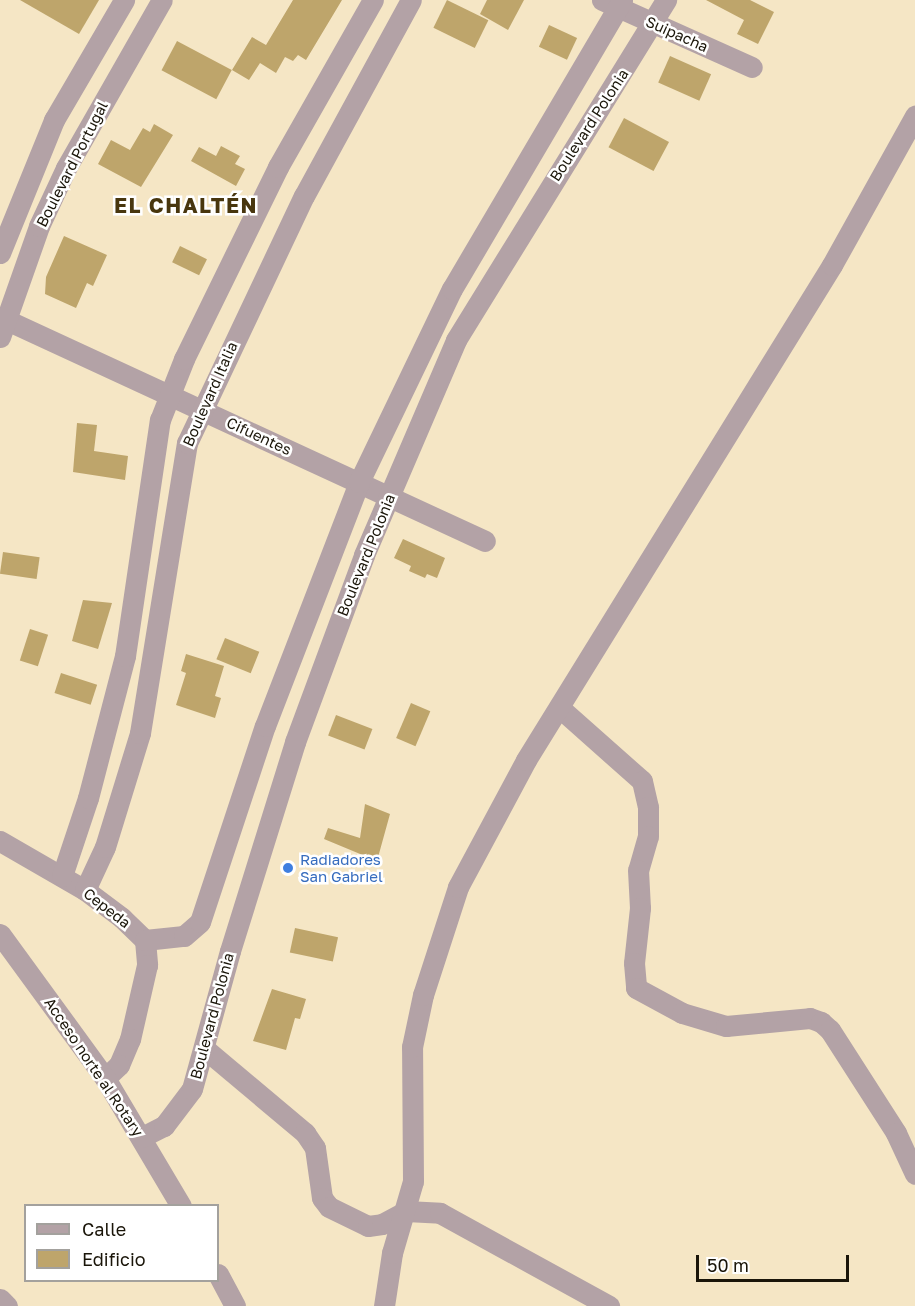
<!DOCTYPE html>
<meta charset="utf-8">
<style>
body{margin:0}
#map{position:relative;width:915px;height:1306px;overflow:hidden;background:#f5e6c5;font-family:"Golos Text",sans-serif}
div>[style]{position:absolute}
.building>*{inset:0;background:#bea56b;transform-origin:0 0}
.minor>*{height:21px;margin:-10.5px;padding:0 10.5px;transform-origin:10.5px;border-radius:10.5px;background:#b3a2a6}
.dots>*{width:16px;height:16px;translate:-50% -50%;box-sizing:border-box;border:3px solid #fff;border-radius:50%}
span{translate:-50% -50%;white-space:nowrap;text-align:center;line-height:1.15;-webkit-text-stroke:5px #fff;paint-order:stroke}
.street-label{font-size:15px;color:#1a1509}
.shop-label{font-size:15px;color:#366cbe}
.left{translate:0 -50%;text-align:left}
.district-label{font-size:21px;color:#48360e;font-weight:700;letter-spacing:1.5px}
.legend{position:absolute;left:24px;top:1204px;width:195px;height:78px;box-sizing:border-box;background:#fff;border:2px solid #a3a19d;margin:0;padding:8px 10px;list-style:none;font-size:18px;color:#1a1509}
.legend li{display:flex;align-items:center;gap:12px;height:30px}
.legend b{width:30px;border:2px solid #a3a19d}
.scale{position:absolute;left:696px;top:1255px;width:153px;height:27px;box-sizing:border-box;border:3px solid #1a1509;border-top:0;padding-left:8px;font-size:18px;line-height:21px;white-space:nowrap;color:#1a1509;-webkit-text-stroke:4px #fff;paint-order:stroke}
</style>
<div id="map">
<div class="building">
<i style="clip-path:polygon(20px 0,99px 0,79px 34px)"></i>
<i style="clip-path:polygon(293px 0,342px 0,306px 60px,298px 55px,293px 61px,285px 57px,276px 73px,260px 63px,249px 80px,232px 70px,252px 37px,266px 45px)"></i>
<i style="left:447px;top:0;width:46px;height:31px;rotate:26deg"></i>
<i style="clip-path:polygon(487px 0,524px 0,508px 30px,480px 14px)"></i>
<i style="clip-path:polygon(706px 0,750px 0,774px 12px,758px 44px,737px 34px,744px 20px)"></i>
<i style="left:549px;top:25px;width:31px;height:24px;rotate:25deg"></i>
<i style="left:177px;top:41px;width:62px;height:33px;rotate:28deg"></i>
<i style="left:670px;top:56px;width:45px;height:29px;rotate:24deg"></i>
<i style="left:624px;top:118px;width:51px;height:33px;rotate:28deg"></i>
<i style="clip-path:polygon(154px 124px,173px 135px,141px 187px,98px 164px,111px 140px,130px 150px,143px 128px,150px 132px)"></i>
<i style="clip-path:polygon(221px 146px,240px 156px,235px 164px,245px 169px,236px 186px,191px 161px,199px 147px,216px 156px)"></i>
<i style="clip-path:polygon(64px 236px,107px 255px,93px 286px,87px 283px,76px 308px,45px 294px,46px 277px)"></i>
<i style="left:180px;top:246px;width:30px;height:18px;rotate:26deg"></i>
<i style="clip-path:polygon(77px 423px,97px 425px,94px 451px,128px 456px,125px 480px,73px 472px)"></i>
<i style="clip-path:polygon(403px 539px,445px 558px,437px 578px,427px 574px,425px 578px,409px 571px,411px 566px,394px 558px)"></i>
<i style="left:3px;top:552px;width:37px;height:22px;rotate:8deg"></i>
<i style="clip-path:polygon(83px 600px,112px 603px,98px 649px,72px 641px)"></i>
<i style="left:30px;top:629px;width:19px;height:33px;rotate:18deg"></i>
<i style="left:225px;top:638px;width:37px;height:23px;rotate:22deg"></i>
<i style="clip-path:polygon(186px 654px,224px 666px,215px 696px,221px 698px,215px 718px,176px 705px,186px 673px,181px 671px)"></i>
<i style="left:61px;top:673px;width:38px;height:21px;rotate:18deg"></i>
<i style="left:411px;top:703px;width:21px;height:38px;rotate:23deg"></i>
<i style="left:336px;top:715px;width:39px;height:22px;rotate:21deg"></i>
<i style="clip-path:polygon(365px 804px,390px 814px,377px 861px,324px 839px,328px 828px,360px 838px)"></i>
<i style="left:295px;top:928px;width:44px;height:25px;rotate:12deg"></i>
<i style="clip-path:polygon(272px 989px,306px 999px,300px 1019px,295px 1018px,286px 1050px,253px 1041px)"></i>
</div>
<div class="minor">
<i style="left:602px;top:0;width:164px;rotate:24.1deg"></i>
<i style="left:0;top:253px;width:144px;rotate:-67.9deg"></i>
<i style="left:54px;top:120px;width:139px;rotate:-59.7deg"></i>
<i style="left:0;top:317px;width:534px;rotate:24.79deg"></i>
<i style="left:0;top:337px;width:118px;rotate:-70.6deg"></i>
<i style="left:39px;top:226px;width:64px;rotate:-65deg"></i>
<i style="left:66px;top:168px;width:193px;rotate:-60.3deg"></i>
<i style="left:561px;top:709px;width:108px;rotate:41.6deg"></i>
<i style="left:642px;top:781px;width:27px;rotate:77deg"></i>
<i style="left:648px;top:807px;width:29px;rotate:90deg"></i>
<i style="left:648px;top:836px;width:35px;rotate:106deg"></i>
<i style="left:638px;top:870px;width:38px;rotate:87deg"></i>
<i style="left:640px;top:908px;width:55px;rotate:96.2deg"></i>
<i style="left:634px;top:963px;width:25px;rotate:85deg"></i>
<i style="left:636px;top:988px;width:52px;rotate:28.5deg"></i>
<i style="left:682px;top:1013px;width:46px;rotate:16.5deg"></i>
<i style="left:726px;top:1026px;width:84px;rotate:-5.4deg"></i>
<i style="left:810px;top:1018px;width:12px;rotate:20deg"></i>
<i style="left:821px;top:1022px;width:12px;rotate:42deg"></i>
<i style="left:830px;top:1030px;width:122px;rotate:57.3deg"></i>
<i style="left:896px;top:1133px;width:45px;rotate:65.1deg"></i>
<i style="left:0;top:841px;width:98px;rotate:30deg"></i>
<i style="left:85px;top:890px;width:46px;rotate:37.1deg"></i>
<i style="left:122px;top:918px;width:32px;rotate:44deg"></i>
<i style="left:145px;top:940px;width:25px;rotate:85deg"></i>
<i style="left:147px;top:965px;width:76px;rotate:102.9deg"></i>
<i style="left:130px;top:1039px;width:28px;rotate:113deg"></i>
<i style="left:119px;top:1065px;width:19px;rotate:137deg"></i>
<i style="left:62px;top:876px;width:82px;rotate:-71.6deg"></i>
<i style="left:88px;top:798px;width:147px;rotate:-75.4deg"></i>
<i style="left:125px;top:656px;width:239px;rotate:-81.6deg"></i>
<i style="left:160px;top:420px;width:66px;rotate:-68.5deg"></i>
<i style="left:184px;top:359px;width:214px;rotate:-63.9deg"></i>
<i style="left:278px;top:167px;width:192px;rotate:-60.4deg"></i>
<i style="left:85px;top:890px;width:47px;rotate:-65.1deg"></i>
<i style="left:105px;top:847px;width:119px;rotate:-72.9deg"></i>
<i style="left:140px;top:733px;width:294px;rotate:-80.8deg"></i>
<i style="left:187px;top:443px;width:273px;rotate:-64.7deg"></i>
<i style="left:304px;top:196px;width:223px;rotate:-61.4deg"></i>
<i style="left:0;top:934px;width:178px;rotate:53.9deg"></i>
<i style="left:105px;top:1078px;width:149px;rotate:59.3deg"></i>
<i style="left:145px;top:940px;width:39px;rotate:-6deg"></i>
<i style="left:184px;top:936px;width:21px;rotate:-41deg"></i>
<i style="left:200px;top:922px;width:206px;rotate:-71.7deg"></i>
<i style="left:265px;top:726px;width:261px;rotate:-68.9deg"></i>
<i style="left:359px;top:482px;width:214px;rotate:-64.3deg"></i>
<i style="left:452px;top:289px;width:335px;rotate:-59.5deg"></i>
<i style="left:205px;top:1049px;width:131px;rotate:40deg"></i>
<i style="left:305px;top:1133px;width:18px;rotate:56deg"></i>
<i style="left:315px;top:1148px;width:50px;rotate:82deg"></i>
<i style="left:322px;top:1198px;width:11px;rotate:52deg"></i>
<i style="left:329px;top:1207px;width:43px;rotate:26deg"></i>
<i style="left:368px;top:1226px;width:14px;rotate:-8deg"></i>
<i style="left:382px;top:1224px;width:27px;rotate:-28deg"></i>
<i style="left:406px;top:1211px;width:34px;rotate:3deg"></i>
<i style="left:440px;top:1213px;width:193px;rotate:28.8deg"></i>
<i style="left:142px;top:1137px;width:25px;rotate:-27deg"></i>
<i style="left:164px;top:1126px;width:46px;rotate:-52.9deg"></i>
<i style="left:192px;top:1089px;width:143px;rotate:-74.6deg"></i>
<i style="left:230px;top:951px;width:219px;rotate:-72.7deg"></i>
<i style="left:295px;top:742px;width:199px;rotate:-69.7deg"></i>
<i style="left:364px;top:555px;width:234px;rotate:-66.8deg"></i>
<i style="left:456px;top:340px;width:400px;rotate:-58.3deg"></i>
<i style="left:218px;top:1274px;width:36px;rotate:62deg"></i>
<i style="left:0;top:1299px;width:10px;rotate:45deg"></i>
<i style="left:384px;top:1306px;width:54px;rotate:-81.4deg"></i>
<i style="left:392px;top:1253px;width:75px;rotate:-73.7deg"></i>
<i style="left:413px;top:1181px;width:134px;rotate:-90.4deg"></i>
<i style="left:412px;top:1047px;width:53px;rotate:-78.1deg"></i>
<i style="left:423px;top:995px;width:114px;rotate:-72deg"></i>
<i style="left:458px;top:887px;width:144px;rotate:-61.8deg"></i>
<i style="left:526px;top:760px;width:582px;rotate:-58.28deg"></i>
<i style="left:832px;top:265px;width:171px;rotate:-60.9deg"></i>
</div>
<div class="dots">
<i style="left:288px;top:868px;background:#3f7fe0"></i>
</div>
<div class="street-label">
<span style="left:677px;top:34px;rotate:24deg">Suipacha</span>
<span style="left:589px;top:125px;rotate:-57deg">Boulevard Polonia</span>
<span style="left:72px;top:164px;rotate:-63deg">Boulevard Portugal</span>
<span style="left:210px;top:394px;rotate:-66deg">Boulevard Italia</span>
<span style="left:259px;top:436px;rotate:25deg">Cifuentes</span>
<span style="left:366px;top:555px;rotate:-68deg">Boulevard Polonia</span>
<span style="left:107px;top:908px;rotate:38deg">Cepeda</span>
<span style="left:212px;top:1016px;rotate:-75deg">Boulevard Polonia</span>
<span style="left:94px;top:1067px;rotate:56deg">Acceso norte al Rotary</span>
</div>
<div class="shop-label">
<span class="left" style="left:300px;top:868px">Radiadores<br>San Gabriel</span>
</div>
<div class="district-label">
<span style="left:186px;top:205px">EL CHALTÉN</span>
</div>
<ul class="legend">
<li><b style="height:8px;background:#b3a2a6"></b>Calle</li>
<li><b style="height:16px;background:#bea56b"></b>Edificio</li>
</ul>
<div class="scale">50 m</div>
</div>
